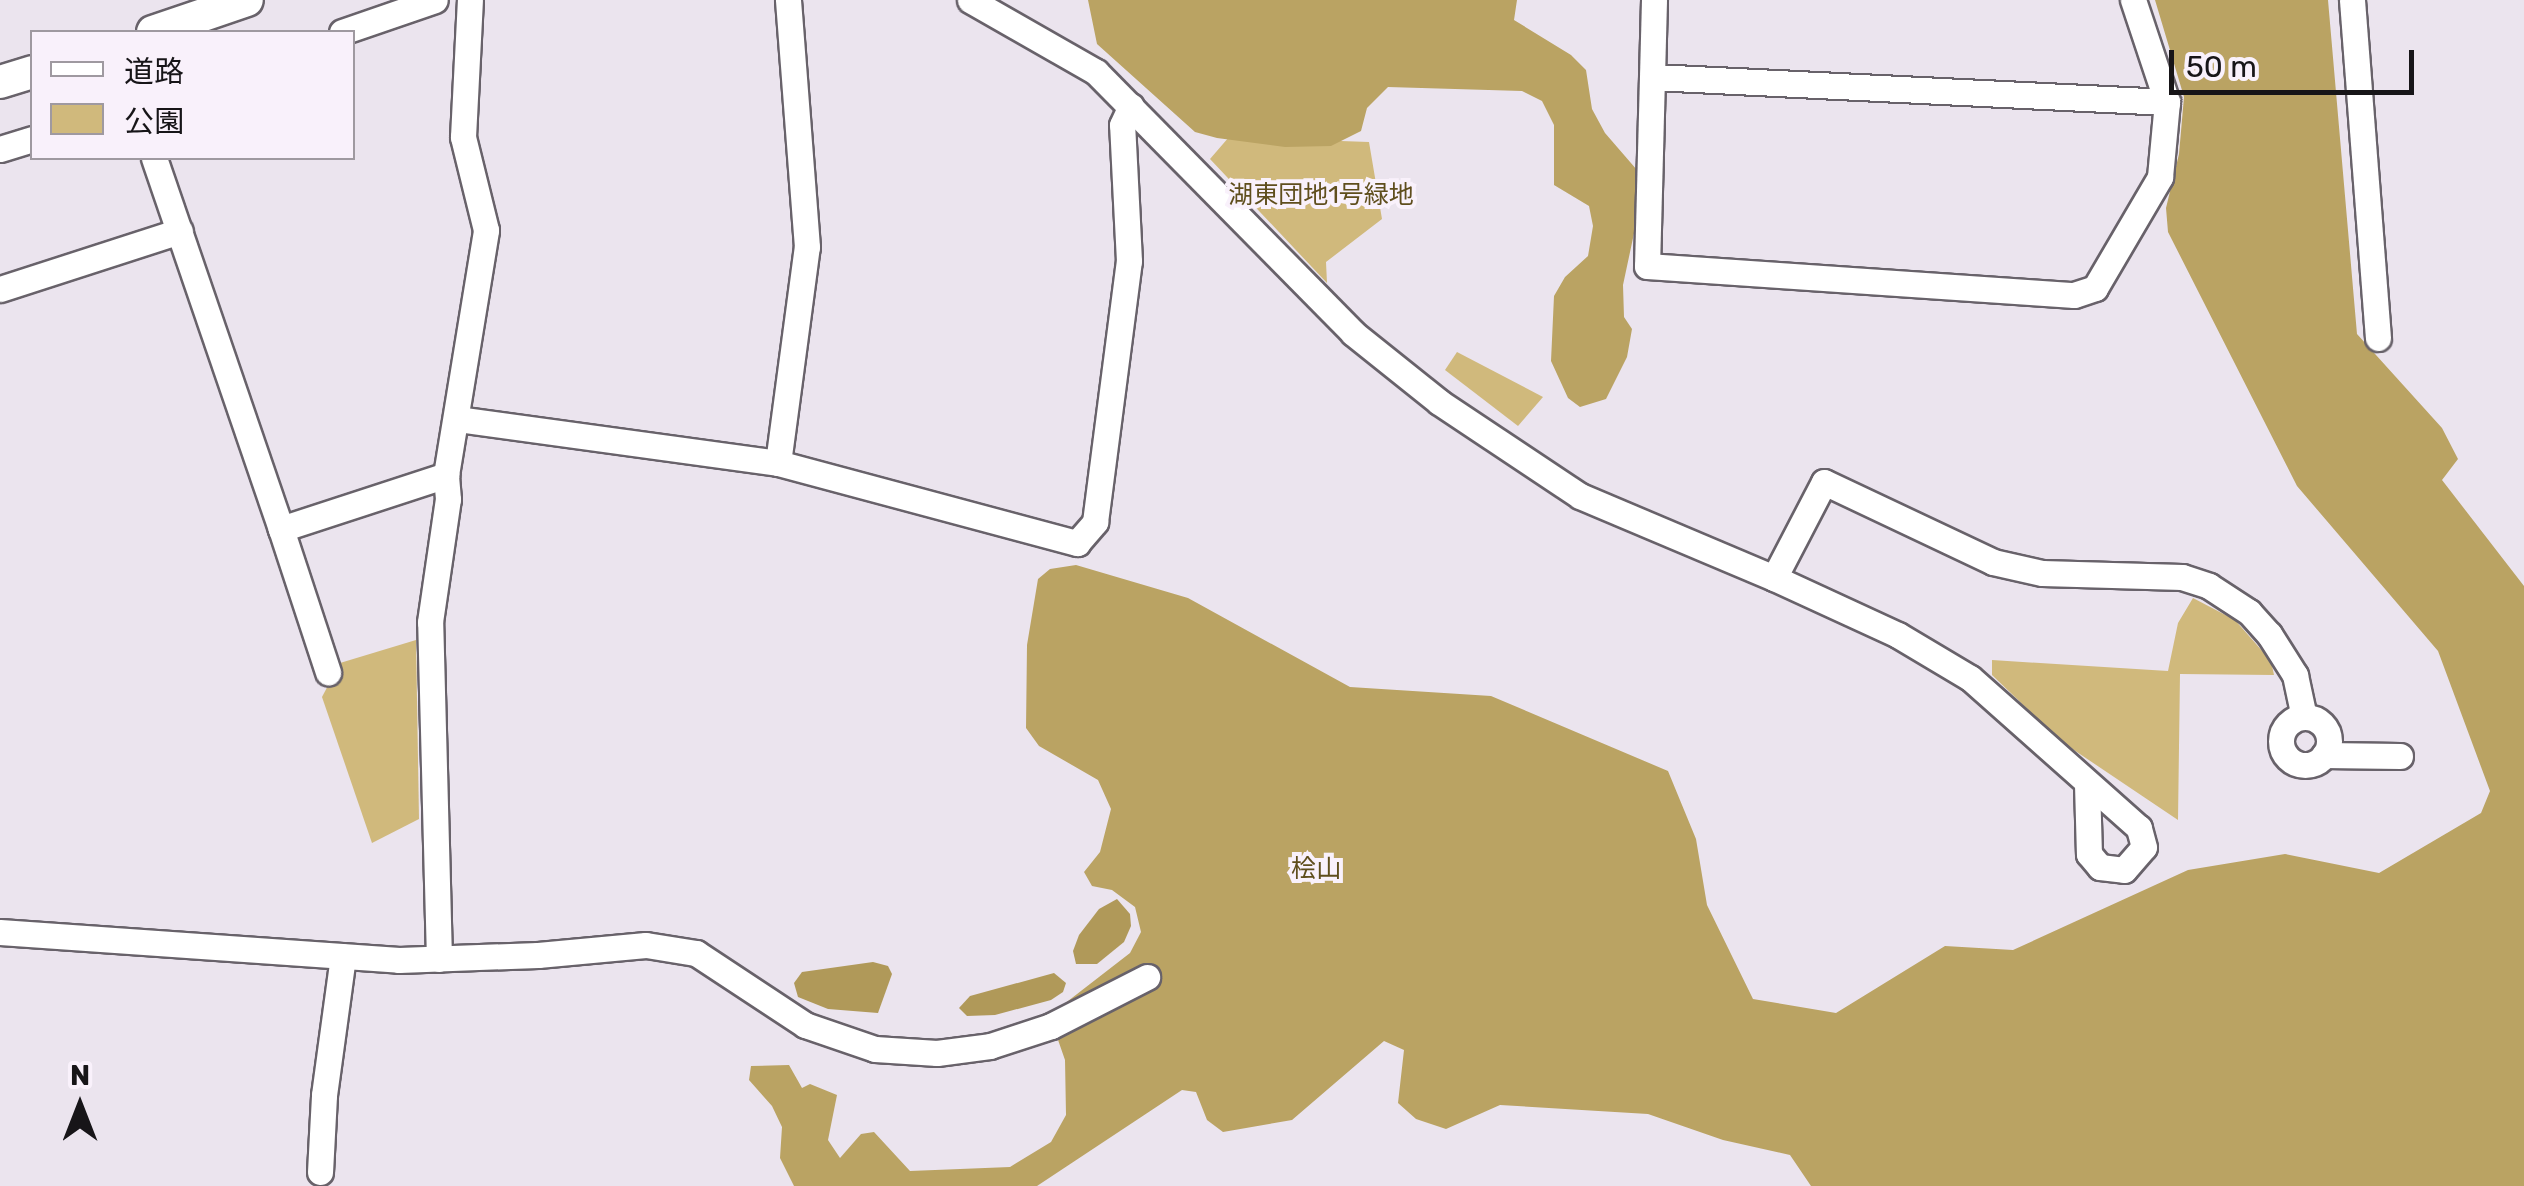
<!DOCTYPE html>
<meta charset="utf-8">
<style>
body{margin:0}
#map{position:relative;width:2524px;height:1186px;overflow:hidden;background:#ebe4ee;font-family:Rubik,"Noto Sans JP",sans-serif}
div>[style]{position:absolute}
.green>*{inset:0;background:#d0b97c}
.forest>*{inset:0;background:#baa363}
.water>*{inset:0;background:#b09959}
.roads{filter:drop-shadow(2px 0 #68626a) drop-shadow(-2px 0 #68626a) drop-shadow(0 2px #68626a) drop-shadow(0 -2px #68626a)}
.minor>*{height:25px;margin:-12.5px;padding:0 12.5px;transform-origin:12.5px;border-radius:12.5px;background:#fff}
.minor>.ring{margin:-12.5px;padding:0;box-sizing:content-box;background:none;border:25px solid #fff;border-radius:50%}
.tertiary>*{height:32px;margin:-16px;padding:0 16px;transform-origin:16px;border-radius:16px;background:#fff}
span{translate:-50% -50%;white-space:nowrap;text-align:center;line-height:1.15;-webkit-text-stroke:8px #f9f1fb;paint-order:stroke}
.park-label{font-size:25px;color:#5f4e1d}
.legend{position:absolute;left:30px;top:30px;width:325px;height:130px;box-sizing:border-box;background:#f9f1fb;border:2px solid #9f99a0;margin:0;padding:12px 18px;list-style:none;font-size:30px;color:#171518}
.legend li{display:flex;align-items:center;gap:20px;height:50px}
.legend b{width:50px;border:2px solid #9f99a0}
.north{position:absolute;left:30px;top:1056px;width:100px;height:100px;-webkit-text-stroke:8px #f9f1fb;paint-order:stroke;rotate:0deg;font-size:28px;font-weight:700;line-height:40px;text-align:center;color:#171518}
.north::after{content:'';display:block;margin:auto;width:35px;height:45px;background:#171518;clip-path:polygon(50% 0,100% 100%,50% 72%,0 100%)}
.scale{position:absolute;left:2169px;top:50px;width:245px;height:45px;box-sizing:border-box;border:5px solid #171518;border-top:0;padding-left:12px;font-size:30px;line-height:35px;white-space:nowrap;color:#171518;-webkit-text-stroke:8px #f9f1fb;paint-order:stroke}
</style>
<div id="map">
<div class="green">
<i style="clip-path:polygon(1229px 137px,1369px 142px,1382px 219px,1326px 262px,1327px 283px,1210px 159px)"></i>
<i style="clip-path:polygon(1457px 352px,1543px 397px,1518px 426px,1445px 370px)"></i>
<i style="clip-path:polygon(2193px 598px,2235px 620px,2271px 661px,2274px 675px,2180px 674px,2178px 820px,2062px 742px,1992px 675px,1992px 660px,2168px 671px,2178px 623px)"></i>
<i style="clip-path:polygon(416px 640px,419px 819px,372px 843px,322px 697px,340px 663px)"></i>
</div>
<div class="forest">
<i style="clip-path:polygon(1088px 0,1517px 0,1514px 20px,1571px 55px,1586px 70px,1592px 109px,1605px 133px,1637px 170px,1636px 224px,1623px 285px,1624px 317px,1632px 329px,1627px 357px,1606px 399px,1580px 407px,1568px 398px,1551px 361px,1554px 296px,1565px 277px,1588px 256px,1593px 226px,1589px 206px,1554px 185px,1554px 125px,1542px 101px,1522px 91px,1388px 87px,1367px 108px,1361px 131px,1331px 146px,1285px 147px,1217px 138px,1195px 132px,1097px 44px)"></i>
<i style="clip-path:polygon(2155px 0,2328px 0,2357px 334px,2442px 428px,2458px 459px,2442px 480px,2524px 586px,2524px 1186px,1811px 1186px,1790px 1155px,1723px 1140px,1648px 1114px,1500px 1105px,1446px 1129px,1416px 1119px,1398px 1103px,1404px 1050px,1384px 1041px,1292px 1120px,1223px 1132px,1207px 1120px,1196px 1092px,1182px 1090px,1037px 1186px,794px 1186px,780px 1158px,782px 1127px,772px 1106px,749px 1080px,751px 1066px,789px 1065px,802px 1088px,810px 1084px,837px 1095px,828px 1140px,840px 1158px,861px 1134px,874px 1132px,910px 1171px,1010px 1167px,1051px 1142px,1066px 1115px,1065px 1060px,1057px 1037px,1059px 1008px,1130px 953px,1141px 932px,1135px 907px,1112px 890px,1092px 886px,1084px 872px,1100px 852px,1111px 809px,1098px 780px,1039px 746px,1026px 728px,1027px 645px,1038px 579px,1050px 569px,1076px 565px,1188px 598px,1350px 687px,1491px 696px,1668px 771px,1696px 839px,1707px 905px,1753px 999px,1836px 1013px,1945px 946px,2013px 950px,2188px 870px,2285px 854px,2379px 873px,2481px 813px,2490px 791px,2438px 651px,2297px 486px,2168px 232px,2166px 208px,2179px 154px,2184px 97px)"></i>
</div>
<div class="water">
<i style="clip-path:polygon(1117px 899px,1130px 914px,1131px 926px,1124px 942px,1097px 964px,1076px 964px,1073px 951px,1079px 935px,1099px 909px)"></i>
<i style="clip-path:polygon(873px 962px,888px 966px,892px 974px,878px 1013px,828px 1009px,798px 997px,794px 983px,802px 972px)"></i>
<i style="clip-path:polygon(1054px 973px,1066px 983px,1063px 992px,1051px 1000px,995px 1015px,967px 1016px,959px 1008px,970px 996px)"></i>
</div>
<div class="roads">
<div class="minor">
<i style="left:970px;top:0;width:145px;rotate:29.7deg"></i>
<i style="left:1096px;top:72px;width:366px;rotate:45.4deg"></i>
<i style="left:1353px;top:333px;width:110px;rotate:38.7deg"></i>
<i style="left:1439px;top:402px;width:169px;rotate:33.7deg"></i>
<i style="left:1580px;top:496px;width:211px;rotate:22.9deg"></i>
<i style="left:1654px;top:0;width:266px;rotate:91.5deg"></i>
<i style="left:1647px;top:266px;width:428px;rotate:3.9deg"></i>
<i style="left:2074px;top:295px;width:22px;rotate:-18deg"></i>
<i style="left:2095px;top:288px;width:129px;rotate:-59.6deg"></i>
<i style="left:2160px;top:177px;width:75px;rotate:-84.7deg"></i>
<i style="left:2352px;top:0;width:339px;rotate:85.6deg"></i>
<i style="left:342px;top:32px;width:98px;rotate:-19deg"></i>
<i style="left:1653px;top:77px;width:515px;rotate:2.78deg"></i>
<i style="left:2167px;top:102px;width:108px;rotate:-108.4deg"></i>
<i style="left:0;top:149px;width:34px;rotate:-17deg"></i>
<i style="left:154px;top:158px;width:392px;rotate:71.1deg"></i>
<i style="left:281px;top:529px;width:174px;rotate:-18.1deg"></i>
<i style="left:0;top:289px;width:189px;rotate:-17.9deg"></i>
<i style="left:458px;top:419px;width:323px;rotate:7.8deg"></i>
<i style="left:778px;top:463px;width:310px;rotate:15deg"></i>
<i style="left:1077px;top:543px;width:28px;rotate:-49deg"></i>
<i style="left:1095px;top:522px;width:263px;rotate:-82.6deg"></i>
<i style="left:1129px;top:261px;width:136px;rotate:-92.9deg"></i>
<i style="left:1122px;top:125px;width:21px;rotate:-65deg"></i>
<i style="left:778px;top:463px;width:218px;rotate:-82.4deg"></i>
<i style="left:807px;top:247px;width:248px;rotate:-94.4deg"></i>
<i style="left:281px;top:529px;width:151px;rotate:71.8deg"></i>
<i class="ring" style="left:2281px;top:717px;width:23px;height:23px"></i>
<i style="left:2324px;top:755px;width:76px;rotate:0.8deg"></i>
<i style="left:2087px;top:784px;width:70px;rotate:88.4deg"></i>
<i style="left:2089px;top:854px;width:17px;rotate:50deg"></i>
<i style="left:2100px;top:867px;width:24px;rotate:7deg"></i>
<i style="left:2124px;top:870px;width:30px;rotate:-49deg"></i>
<i style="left:2144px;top:847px;width:20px;rotate:-105deg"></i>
<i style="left:2139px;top:828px;width:226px;rotate:-138.4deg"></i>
<i style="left:1970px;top:678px;width:84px;rotate:-149.2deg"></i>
<i style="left:1898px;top:635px;width:136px;rotate:-155.3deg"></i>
<i style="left:1774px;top:578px;width:108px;rotate:-62.5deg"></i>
<i style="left:1824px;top:482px;width:187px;rotate:25.3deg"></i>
<i style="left:1993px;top:562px;width:50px;rotate:12.7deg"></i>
<i style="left:2042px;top:573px;width:140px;rotate:1.6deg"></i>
<i style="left:2182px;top:577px;width:28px;rotate:18deg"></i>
<i style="left:2209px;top:586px;width:48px;rotate:33deg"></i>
<i style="left:2249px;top:612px;width:30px;rotate:48deg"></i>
<i style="left:2269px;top:634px;width:49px;rotate:57.6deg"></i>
<i style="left:2295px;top:675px;width:43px;rotate:77.9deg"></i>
<i style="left:0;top:932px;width:400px;rotate:4deg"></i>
<i style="left:399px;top:960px;width:139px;rotate:-2.1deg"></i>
<i style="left:538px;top:955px;width:108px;rotate:-5.3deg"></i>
<i style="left:646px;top:945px;width:51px;rotate:9.1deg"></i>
<i style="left:696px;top:953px;width:131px;rotate:33.4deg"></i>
<i style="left:805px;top:1025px;width:74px;rotate:18.9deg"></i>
<i style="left:875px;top:1049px;width:62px;rotate:3.7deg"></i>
<i style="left:937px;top:1053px;width:53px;rotate:-7.5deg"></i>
<i style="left:990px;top:1046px;width:64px;rotate:-18.2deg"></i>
<i style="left:1051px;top:1026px;width:108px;rotate:-27deg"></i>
<i style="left:439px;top:959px;width:337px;rotate:-91.5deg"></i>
<i style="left:430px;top:622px;width:124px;rotate:-81.7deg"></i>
<i style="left:448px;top:499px;width:24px;rotate:-95deg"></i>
<i style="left:446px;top:475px;width:248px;rotate:-80.7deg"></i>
<i style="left:486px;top:230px;width:96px;rotate:-103.9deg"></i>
<i style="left:463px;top:137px;width:137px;rotate:-87.1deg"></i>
<i style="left:320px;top:1172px;width:77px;rotate:-87deg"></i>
<i style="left:324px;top:1095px;width:140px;rotate:-82.2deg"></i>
</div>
<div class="tertiary">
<i style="left:153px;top:32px;width:99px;rotate:-18.8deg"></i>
<i style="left:0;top:82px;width:34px;rotate:-17deg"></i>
</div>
</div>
<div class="park-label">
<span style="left:1321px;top:195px">湖東団地1号緑地</span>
<span style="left:1316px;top:869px">桧山</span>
</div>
<ul class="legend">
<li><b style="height:12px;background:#fff"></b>道路</li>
<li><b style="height:28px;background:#d0b97c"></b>公園</li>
</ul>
<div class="north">N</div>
<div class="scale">50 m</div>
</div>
